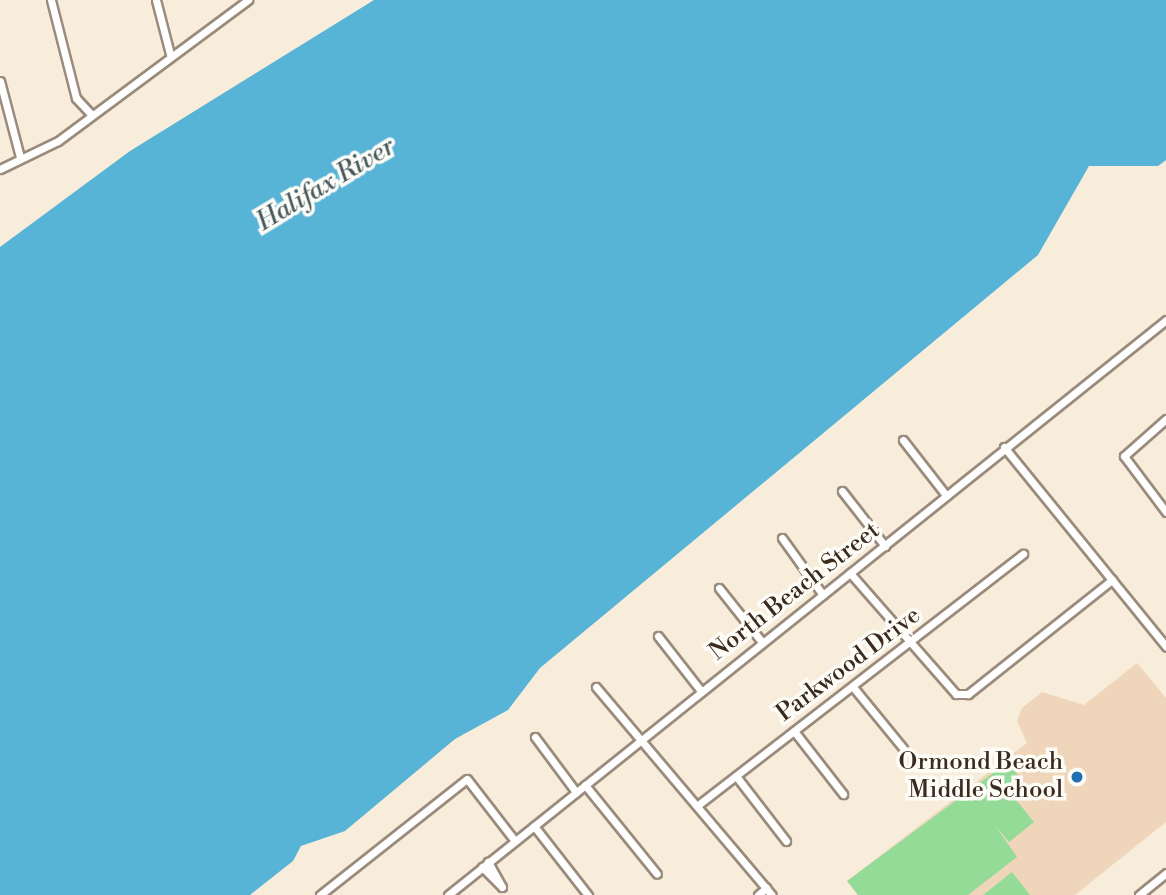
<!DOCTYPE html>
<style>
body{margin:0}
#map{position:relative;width:1166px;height:895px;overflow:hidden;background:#f8ecda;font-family:"Libre Bodoni",serif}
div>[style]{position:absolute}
.built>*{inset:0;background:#efd6bb}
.green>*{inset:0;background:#93db96}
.water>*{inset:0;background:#58b4d6}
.roads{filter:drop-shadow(2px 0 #9a8b7c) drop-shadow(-2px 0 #9a8b7c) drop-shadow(0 2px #9a8b7c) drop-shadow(0 -2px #9a8b7c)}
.minor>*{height:7px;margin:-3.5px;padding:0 3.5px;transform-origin:3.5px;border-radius:3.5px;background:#fff}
.dots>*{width:19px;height:19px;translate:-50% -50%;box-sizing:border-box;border:4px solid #fdfcf7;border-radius:50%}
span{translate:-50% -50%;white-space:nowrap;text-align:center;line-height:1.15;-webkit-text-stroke:7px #fdfcf7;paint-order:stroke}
.street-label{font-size:24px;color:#3b2a1e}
.poi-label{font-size:24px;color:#3b2a1e}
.right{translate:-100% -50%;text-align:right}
.water-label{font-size:26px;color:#455a5e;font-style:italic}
</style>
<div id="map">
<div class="built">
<i style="clip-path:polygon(1137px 663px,1166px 698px,1166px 822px,1075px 895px,858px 895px,847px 881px,1027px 743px,1017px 721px,1022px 708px,1042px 692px,1084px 705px)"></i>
</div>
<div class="green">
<i style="clip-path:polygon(1008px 762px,1026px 786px,1013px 796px,1034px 822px,1009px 842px,995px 825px,1017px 857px,968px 895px,858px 895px,847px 881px)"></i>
<i style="clip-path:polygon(1012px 872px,1030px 895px,983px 895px)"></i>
</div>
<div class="water">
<i style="clip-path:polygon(374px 0,1166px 0,1166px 160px,1158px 166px,1089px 166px,1038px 255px,540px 668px,508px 710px,455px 739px,345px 831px,301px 846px,293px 861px,250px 895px,0 895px,0 247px,130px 151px)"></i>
</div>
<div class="roads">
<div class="minor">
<i style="left:51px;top:0;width:101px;rotate:75.7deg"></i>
<i style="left:76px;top:98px;width:21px;rotate:47deg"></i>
<i style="left:156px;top:0;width:56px;rotate:75.5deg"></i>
<i style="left:0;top:81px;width:79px;rotate:75.3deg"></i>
<i style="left:0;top:169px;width:64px;rotate:-25.8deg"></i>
<i style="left:58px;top:141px;width:237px;rotate:-36.6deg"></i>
<i style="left:1166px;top:419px;width:56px;rotate:138.6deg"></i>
<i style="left:1124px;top:456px;width:70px;rotate:53.1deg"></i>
<i style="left:903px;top:440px;width:68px;rotate:52.1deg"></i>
<i style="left:1004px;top:447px;width:257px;rotate:50.9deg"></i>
<i style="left:842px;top:491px;width:70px;rotate:52deg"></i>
<i style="left:782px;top:538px;width:70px;rotate:54.3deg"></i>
<i style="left:850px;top:573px;width:161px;rotate:48.8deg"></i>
<i style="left:956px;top:694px;width:12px"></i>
<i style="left:968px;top:694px;width:184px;rotate:-38.4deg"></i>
<i style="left:719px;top:588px;width:69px;rotate:51.5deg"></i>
<i style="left:658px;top:636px;width:70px;rotate:52deg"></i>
<i style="left:596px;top:687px;width:272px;rotate:49.8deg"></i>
<i style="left:853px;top:687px;width:79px;rotate:50.7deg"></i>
<i style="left:794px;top:731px;width:80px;rotate:52.1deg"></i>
<i style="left:535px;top:737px;width:69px;rotate:53.3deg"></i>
<i style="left:736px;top:776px;width:82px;rotate:52.4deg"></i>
<i style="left:585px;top:785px;width:114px;rotate:51deg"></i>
<i style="left:698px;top:805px;width:411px;rotate:-37.7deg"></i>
<i style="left:534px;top:826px;width:88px;rotate:52deg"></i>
<i style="left:482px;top:867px;width:28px;rotate:45deg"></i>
<i style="left:502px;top:887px;width:29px;rotate:-119deg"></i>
<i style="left:320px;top:895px;width:187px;rotate:-38.3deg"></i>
<i style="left:467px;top:779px;width:78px;rotate:52.3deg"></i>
<i style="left:448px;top:895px;width:920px;rotate:-38.69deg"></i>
<i style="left:758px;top:895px;width:11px;rotate:-41deg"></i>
<i style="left:1139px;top:895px;width:35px;rotate:-39deg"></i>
</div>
</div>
<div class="dots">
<i style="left:1077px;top:777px;background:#1f6fb2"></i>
</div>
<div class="street-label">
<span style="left:795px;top:592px;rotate:-38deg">North Beach Street</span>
<span style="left:849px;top:665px;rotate:-37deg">Parkwood Drive</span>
</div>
<div class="poi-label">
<span class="right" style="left:1063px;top:777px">Ormond Beach<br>Middle School</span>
</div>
<div class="water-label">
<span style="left:326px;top:185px;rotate:-31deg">Halifax River</span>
</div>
</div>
